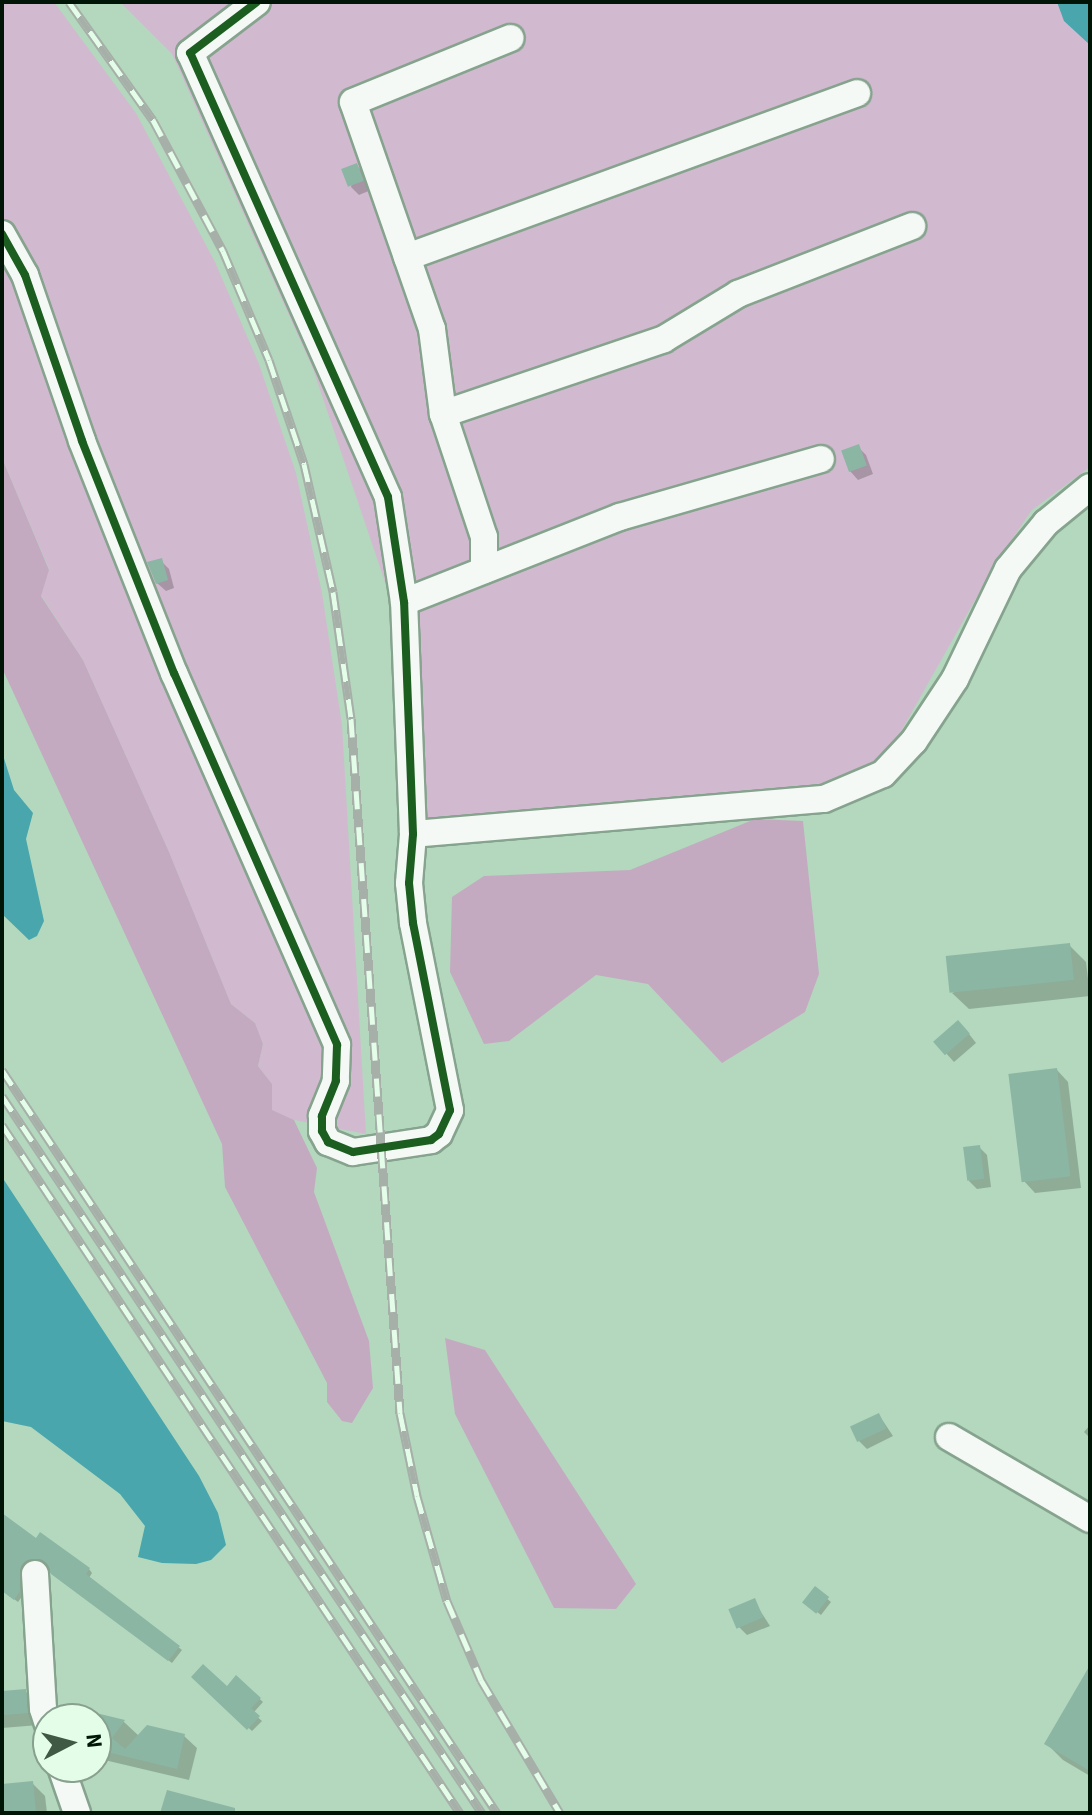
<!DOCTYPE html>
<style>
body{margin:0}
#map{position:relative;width:1092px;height:1815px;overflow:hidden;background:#b3d8bd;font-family:"Source Sans 3",sans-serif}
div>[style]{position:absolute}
.green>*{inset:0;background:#d1bacf}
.forest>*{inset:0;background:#c4aac1}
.water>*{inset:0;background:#48a6ac}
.shadow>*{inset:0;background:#0003}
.building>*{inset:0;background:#8cb6a4;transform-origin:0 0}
.roads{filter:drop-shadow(2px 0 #86a38e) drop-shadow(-2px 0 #86a38e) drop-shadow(0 2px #86a38e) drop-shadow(0 -2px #86a38e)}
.minor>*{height:26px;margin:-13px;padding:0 13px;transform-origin:13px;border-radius:13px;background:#f4f9f5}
.rail>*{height:9px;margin-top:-4.5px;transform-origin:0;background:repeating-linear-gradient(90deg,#e3fde9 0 18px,#a7afa9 0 36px);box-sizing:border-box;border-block:2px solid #a7afa9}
.cycleway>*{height:8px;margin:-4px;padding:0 4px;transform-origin:4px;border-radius:4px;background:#1b5e20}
span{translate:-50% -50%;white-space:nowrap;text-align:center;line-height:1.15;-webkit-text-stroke:6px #e3fde9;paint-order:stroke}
.frame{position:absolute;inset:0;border:4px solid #001505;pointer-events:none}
.north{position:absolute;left:32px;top:1703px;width:80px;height:80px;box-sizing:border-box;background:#e3fde9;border:2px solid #88a08e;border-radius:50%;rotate:84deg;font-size:22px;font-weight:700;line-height:32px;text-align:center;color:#001505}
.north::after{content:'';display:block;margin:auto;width:28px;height:36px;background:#3f5945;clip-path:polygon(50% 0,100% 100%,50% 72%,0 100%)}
</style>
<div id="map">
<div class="green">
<i style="clip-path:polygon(2px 2px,54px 2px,136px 113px,215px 262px,259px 364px,296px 473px,322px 593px,342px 725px,366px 1134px,294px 1120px,271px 1110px,272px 1084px,258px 1066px,263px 1044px,255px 1023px,231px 1004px,169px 852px,83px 660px,41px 595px,49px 569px,2px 458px)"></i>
<i style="clip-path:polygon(120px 2px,1090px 2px,1090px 467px,1032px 510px,997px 561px,895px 742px,871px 764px,813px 789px,667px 805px,399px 822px,389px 594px,313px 369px,172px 54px)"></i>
</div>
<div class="forest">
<i style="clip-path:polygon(2px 458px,49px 570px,41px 596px,83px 660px,169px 852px,231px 1004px,255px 1023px,263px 1044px,258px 1066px,272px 1084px,272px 1110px,294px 1120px,317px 1168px,314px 1192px,369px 1341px,373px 1388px,352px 1423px,342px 1421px,327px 1402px,327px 1383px,225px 1187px,222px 1144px,2px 668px)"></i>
<i style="clip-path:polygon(755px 819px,803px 821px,819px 974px,805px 1012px,722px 1063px,648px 984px,596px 975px,509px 1041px,484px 1044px,450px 972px,452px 897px,484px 876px,630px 870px)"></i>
<i style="clip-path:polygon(445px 1338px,485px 1350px,631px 1576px,636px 1584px,616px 1609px,554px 1608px,455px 1414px)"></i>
</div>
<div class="water">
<i style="clip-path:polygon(1057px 2px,1090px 2px,1090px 45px,1064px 21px)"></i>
<i style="clip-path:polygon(2px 752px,14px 790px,33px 813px,26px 839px,44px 921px,37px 936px,29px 940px,2px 914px)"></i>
<i style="clip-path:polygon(2px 1177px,199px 1476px,218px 1513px,226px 1545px,211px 1560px,196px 1564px,162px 1563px,138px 1557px,145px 1526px,120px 1494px,31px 1427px,2px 1421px)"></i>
</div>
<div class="shadow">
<i style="clip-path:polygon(357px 166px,365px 174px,371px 190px,359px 195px,351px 187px)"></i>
<i style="clip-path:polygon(858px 447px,866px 455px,873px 474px,858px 480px,850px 471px)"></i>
<i style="clip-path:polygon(161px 561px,169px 569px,174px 588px,166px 591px,157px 583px)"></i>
<i style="clip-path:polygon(1069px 945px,1086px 962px,1090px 996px,969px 1009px,952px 993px)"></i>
<i style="clip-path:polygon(966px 1030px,976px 1043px,954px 1062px,935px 1041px)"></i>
<i style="clip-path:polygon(1057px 1070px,1068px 1082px,1081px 1188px,1035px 1193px,1024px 1181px)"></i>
<i style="clip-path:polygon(979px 1147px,987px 1155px,991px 1187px,977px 1189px,969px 1181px)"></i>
<i style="clip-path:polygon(879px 1415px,893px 1436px,867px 1449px,859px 1441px)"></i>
<i style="clip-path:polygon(1090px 1425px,1090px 1438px,1084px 1432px)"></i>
<i style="clip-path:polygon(2px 1515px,36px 1541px,89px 1569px,92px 1573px,89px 1578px,182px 1650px,172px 1663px,57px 1577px,46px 1562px,31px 1563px,24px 1570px,23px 1595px,18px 1602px,2px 1590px)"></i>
<i style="clip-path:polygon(815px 1589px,831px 1602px,821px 1615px,808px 1605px)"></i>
<i style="clip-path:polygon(754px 1601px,770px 1626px,747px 1635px,739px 1627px)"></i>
<i style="clip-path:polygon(1090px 1669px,1090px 1776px,1063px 1760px,1046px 1743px)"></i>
<i style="clip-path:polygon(193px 1677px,227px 1688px,236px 1678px,263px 1702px,253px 1713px,262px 1721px,252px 1731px)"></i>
<i style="clip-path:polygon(25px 1691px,38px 1704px,39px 1725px,2px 1728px,2px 1693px)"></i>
<i style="clip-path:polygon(78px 1711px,124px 1722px,139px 1736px,184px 1736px,197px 1748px,189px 1780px,96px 1758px,96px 1719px,76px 1719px)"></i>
<i style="clip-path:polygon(32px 1783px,45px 1796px,47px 1813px,2px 1813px,2px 1786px)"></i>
</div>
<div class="building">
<i style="left:357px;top:163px;width:19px;height:17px;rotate:69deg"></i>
<i style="left:859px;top:444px;width:23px;height:19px;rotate:70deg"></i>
<i style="clip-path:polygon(162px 558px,168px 580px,156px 584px,147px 562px)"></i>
<i style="left:1070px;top:943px;width:37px;height:125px;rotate:84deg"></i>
<i style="left:958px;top:1020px;width:18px;height:33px;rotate:49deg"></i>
<i style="left:1057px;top:1068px;width:109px;height:49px;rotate:83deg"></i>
<i style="left:980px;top:1145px;width:34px;height:17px;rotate:83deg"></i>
<i style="left:879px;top:1413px;width:17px;height:32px;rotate:65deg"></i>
<i style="clip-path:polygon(2px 1513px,36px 1538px,40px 1532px,90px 1568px,86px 1574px,180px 1646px,168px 1661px,51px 1574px,41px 1559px,27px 1560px,21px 1566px,20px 1591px,14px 1600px,2px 1591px)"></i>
<i style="left:815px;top:1586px;width:18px;height:21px;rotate:38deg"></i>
<i style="left:755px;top:1598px;width:21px;height:29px;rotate:67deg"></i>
<i style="clip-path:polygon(203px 1664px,227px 1686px,236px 1675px,261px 1698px,251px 1708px,260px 1716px,247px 1730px,191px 1677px)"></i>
<i style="clip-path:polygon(1090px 1665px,1090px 1771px,1044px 1744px)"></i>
<i style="left:26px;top:1689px;width:24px;height:24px;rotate:85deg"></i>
<i style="clip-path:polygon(96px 1713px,125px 1720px,112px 1738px,125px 1749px,147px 1725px,185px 1734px,177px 1769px,103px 1751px,96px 1760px)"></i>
<i style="clip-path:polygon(33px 1781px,36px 1813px,2px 1813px,2px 1784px)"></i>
<i style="clip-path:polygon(167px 1790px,235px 1808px,235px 1813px,160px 1813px)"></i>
</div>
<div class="roads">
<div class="minor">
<i style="left:2px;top:234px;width:47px;rotate:60.7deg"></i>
<i style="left:25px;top:275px;width:176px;rotate:71deg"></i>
<i style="left:82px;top:441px;width:250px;rotate:68.4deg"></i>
<i style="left:174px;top:673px;width:406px;rotate:66.3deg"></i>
<i style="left:337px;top:1045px;width:36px;rotate:92deg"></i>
<i style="left:336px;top:1081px;width:38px;rotate:112deg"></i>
<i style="left:322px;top:1116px;width:15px;rotate:90deg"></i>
<i style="left:322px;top:1131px;width:13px;rotate:61deg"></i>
<i style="left:328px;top:1142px;width:27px;rotate:22deg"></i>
<i style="left:353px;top:1152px;width:79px;rotate:-8.7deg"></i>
<i style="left:431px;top:1140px;width:10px;rotate:-37deg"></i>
<i style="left:439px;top:1134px;width:26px;rotate:-65deg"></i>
<i style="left:450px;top:1110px;width:191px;rotate:-101.2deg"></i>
<i style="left:413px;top:923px;width:40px;rotate:-95.7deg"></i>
<i style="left:409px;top:883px;width:49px;rotate:-85.3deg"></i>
<i style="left:413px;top:834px;width:232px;rotate:-92.2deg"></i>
<i style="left:404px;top:602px;width:106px;rotate:-98.7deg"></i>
<i style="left:388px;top:497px;width:486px;rotate:-114deg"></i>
<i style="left:190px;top:53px;width:84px;rotate:-37.3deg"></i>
<i style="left:407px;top:257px;width:479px;rotate:-20deg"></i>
<i style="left:443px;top:414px;width:86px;rotate:-97.4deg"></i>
<i style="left:432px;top:329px;width:240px;rotate:-109.2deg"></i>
<i style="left:353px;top:102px;width:170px;rotate:-22.1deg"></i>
<i style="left:484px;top:570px;width:33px;rotate:-90deg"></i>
<i style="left:484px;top:537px;width:130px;rotate:-108.4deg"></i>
<i style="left:443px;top:414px;width:233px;rotate:-18.7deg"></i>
<i style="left:664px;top:339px;width:87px;rotate:-31.3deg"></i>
<i style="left:738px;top:294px;width:187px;rotate:-21.3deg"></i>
<i style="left:404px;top:602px;width:232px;rotate:-21.5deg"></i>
<i style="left:620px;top:517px;width:209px;rotate:-16.1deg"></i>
<i style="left:413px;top:834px;width:412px;rotate:-4.9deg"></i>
<i style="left:824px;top:799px;width:64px;rotate:-23deg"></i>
<i style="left:883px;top:774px;width:45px;rotate:-46.8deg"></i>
<i style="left:914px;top:741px;width:74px;rotate:-56.5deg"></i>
<i style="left:955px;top:679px;width:122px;rotate:-64.3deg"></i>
<i style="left:1008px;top:569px;width:60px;rotate:-50.4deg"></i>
<i style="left:1046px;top:523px;width:57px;rotate:-39.3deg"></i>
<i style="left:949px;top:1437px;width:163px;rotate:30.2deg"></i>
<i style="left:35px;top:1574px;width:135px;rotate:86.6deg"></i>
<i style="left:43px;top:1709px;width:16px;rotate:72deg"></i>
<i style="left:61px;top:1767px;width:49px;rotate:70.8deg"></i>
</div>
</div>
<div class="rail">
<i style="left:69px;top:2px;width:145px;rotate:54.6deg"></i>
<i style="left:153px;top:120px;width:149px;rotate:61.9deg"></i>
<i style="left:223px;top:251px;width:118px;rotate:67.1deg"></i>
<i style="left:269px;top:360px;width:110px;rotate:71.4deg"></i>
<i style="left:304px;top:464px;width:131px;rotate:77.2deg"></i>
<i style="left:333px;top:592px;width:128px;rotate:81.9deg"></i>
<i style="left:351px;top:719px;width:696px;rotate:85.96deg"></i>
<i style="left:400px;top:1413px;width:85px;rotate:78.4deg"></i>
<i style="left:417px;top:1496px;width:109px;rotate:74.1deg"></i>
<i style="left:447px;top:1601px;width:86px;rotate:66.7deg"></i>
<i style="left:481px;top:1680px;width:155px;rotate:59.3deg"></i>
<i style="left:2px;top:1070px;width:893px;rotate:56.33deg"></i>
<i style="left:2px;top:1096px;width:863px;rotate:56.2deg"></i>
<i style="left:2px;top:1125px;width:827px;rotate:56.35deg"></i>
</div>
<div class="cycleway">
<i style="left:2px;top:234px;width:47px;rotate:60.7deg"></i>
<i style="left:25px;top:275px;width:176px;rotate:71deg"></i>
<i style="left:82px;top:441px;width:250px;rotate:68.4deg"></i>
<i style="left:174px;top:673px;width:406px;rotate:66.3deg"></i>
<i style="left:337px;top:1045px;width:36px;rotate:92deg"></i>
<i style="left:336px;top:1081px;width:38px;rotate:112deg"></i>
<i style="left:322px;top:1116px;width:15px;rotate:90deg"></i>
<i style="left:322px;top:1131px;width:13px;rotate:61deg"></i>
<i style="left:328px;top:1142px;width:27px;rotate:22deg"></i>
<i style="left:353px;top:1152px;width:79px;rotate:-8.7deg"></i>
<i style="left:431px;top:1140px;width:10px;rotate:-37deg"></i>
<i style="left:439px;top:1134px;width:26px;rotate:-65deg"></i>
<i style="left:450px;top:1110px;width:191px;rotate:-101.2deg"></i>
<i style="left:413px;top:923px;width:40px;rotate:-95.7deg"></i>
<i style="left:409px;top:883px;width:49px;rotate:-85.3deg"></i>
<i style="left:413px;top:834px;width:232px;rotate:-92.2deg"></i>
<i style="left:404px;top:602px;width:106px;rotate:-98.7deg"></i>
<i style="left:388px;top:497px;width:486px;rotate:-114deg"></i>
<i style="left:190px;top:53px;width:84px;rotate:-37.3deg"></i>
</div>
<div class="frame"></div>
<div class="north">N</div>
</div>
